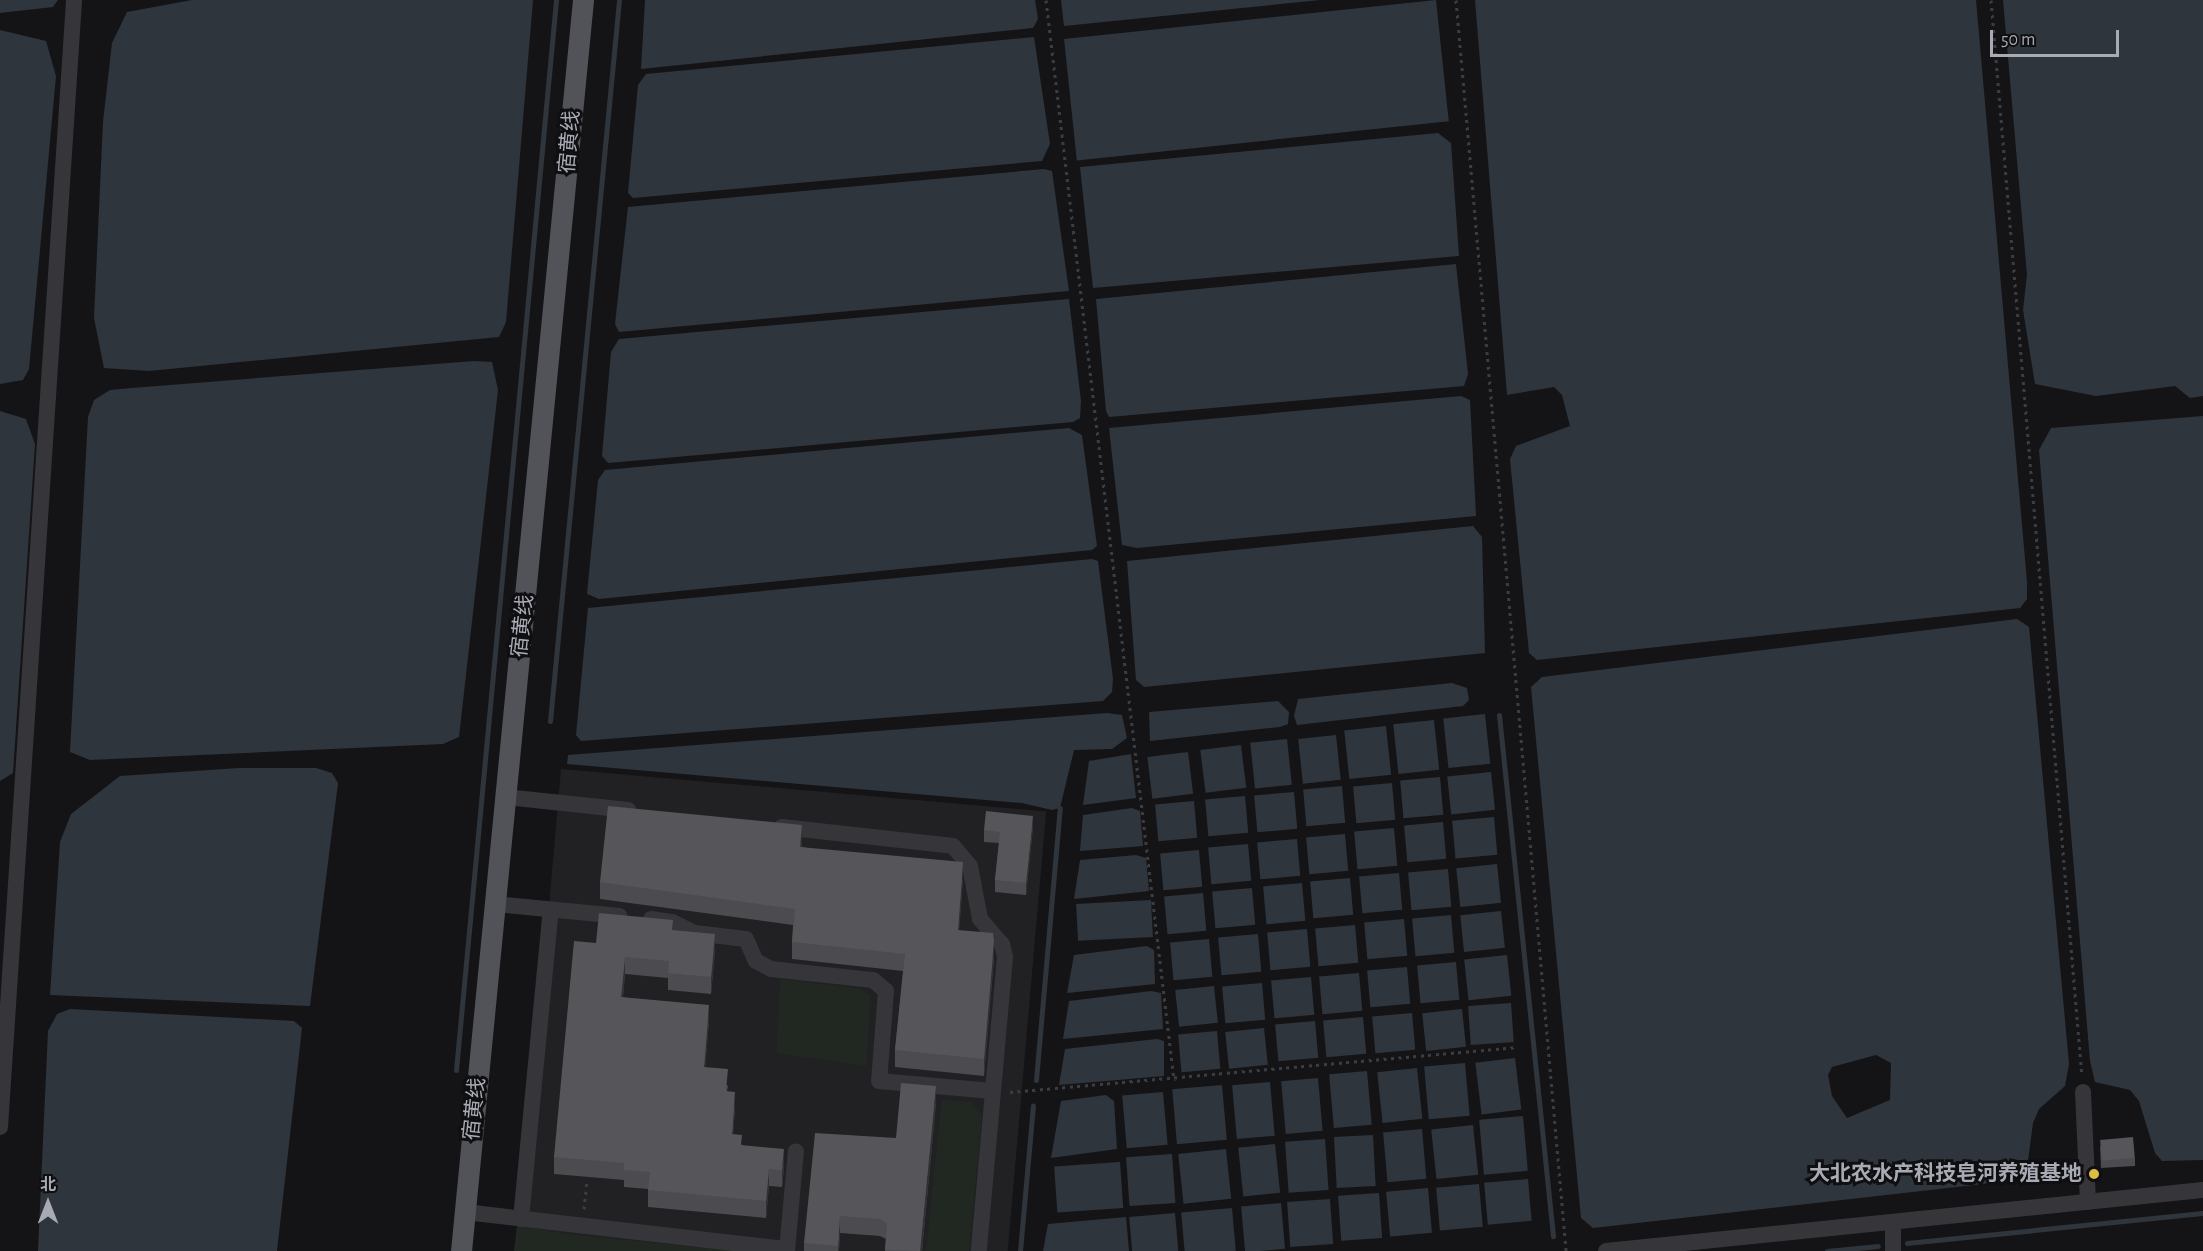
<!DOCTYPE html>
<meta charset="utf-8">
<style>
body{margin:0}
#map{position:relative;width:2203px;height:1251px;overflow:hidden;background:#141416;font-family:"Alegreya Sans","Noto Sans SC",sans-serif}
div>[style]{position:absolute}
.built>*{inset:0;background:#212023;transform-origin:0 0}
.green>*{inset:0;background:#212822}
.water>*{inset:0;background:#2f353d;transform-origin:0 0}
.stream>*{height:5px;margin:-2.5px;padding:0 2.5px;transform-origin:2.5px;border-radius:2.5px;background:#2f353d}
.path>*{height:3px;margin-top:-1.5px;transform-origin:0;background:repeating-linear-gradient(90deg,#3c3d41 0 3px,transparent 0 7.5px)}
.minor>*{height:16px;margin:-8px;padding:0 8px;transform-origin:8px;border-radius:8px;background:#36363a}
.major>*{height:21px;margin:-10.5px;padding:0 10.5px;transform-origin:10.5px;border-radius:10.5px;background:#525359}
.wall>*{inset:0;background:#4b4b50}
.shaded-wall>*{inset:0;background:#313134}
.building>*{inset:0;background:#55555a;transform-origin:0 0}
.dots>*{width:16px;height:16px;translate:-50% -50%;box-sizing:border-box;border:3px solid #0f0f11;border-radius:50%}
span{translate:-50% -50%;white-space:nowrap;text-align:center;line-height:1.15;-webkit-text-stroke:6px #0f0f11;paint-order:stroke}
.street-label{font-size:21px;color:#a8aab4}
.poi-label{font-size:21px;color:#a8aab4;font-weight:700}
.right{translate:-100% -50%;text-align:right}
.north{position:absolute;left:18px;top:1173px;width:60px;height:60px;-webkit-text-stroke:4px #0f0f11;paint-order:stroke;rotate:0deg;font-size:16px;font-weight:700;line-height:24px;text-align:center;color:#a8aab4}
.north::after{content:'';display:block;margin:auto;width:21px;height:27px;background:#a8aab4;clip-path:polygon(50% 0,100% 100%,50% 72%,0 100%)}
.scale{position:absolute;left:1990px;top:30px;width:129px;height:27px;box-sizing:border-box;border:3px solid #a8aab4;border-top:0;padding-left:8px;font-size:18px;line-height:21px;white-space:nowrap;color:#a8aab4;-webkit-text-stroke:4px #0f0f11;paint-order:stroke}
</style>
<div id="map">
<div class="built">
<i style="left:561px;top:769px;width:487px;height:484px;rotate:5deg"></i>
</div>
<div class="green">
<i style="clip-path:polygon(780px 979px,858px 988px,870px 995px,867px 1066px,777px 1053px)"></i>
<i style="clip-path:polygon(942px 1099px,971px 1102px,982px 1114px,969px 1251px,926px 1251px)"></i>
<i style="clip-path:polygon(517px 1225px,565px 1234px,736px 1251px,514px 1251px)"></i>
</div>
<div class="water">
<i style="clip-path:polygon(0 0,58px 0,53px 7px,0 13px)"></i>
<i style="clip-path:polygon(192px 0,533px 0,506px 322px,499px 337px,149px 371px,104px 368px,94px 318px,103px 122px,112px 43px,127px 12px)"></i>
<i style="clip-path:polygon(645px 0,1035px 0,1038px 19px,1033px 28px,641px 69px)"></i>
<i style="clip-path:polygon(1061px 0,1320px 0,1064px 26px)"></i>
<i style="left:1436px;top:0;width:122px;height:374px;rotate:84deg"></i>
<i style="clip-path:polygon(1475px 0,1976px 0,2027px 582px,2027px 599px,2020px 608px,1537px 660px,1529px 653px,1510px 459px,1516px 446px,1570px 426px,1562px 395px,1554px 387px,1507px 395px)"></i>
<i style="clip-path:polygon(2003px 0,2203px 0,2203px 396px,2190px 398px,2175px 386px,2096px 396px,2035px 384px,2023px 310px,2027px 275px)"></i>
<i style="clip-path:polygon(0 30px,46px 41px,56px 76px,29px 369px,23px 380px,0 384px)"></i>
<i style="clip-path:polygon(1034px 37px,1050px 144px,1042px 161px,633px 198px,628px 193px,638px 85px,646px 74px)"></i>
<i style="clip-path:polygon(1438px 133px,1451px 143px,1459px 256px,1093px 288px,1080px 167px)"></i>
<i style="clip-path:polygon(1044px 169px,1052px 171px,1069px 291px,619px 332px,615px 324px,628px 207px)"></i>
<i style="clip-path:polygon(1456px 264px,1468px 374px,1464px 386px,1109px 417px,1106px 411px,1096px 299px)"></i>
<i style="clip-path:polygon(1069px 299px,1081px 401px,1080px 418px,1073px 422px,608px 463px,602px 456px,611px 352px,619px 339px)"></i>
<i style="clip-path:polygon(474px 361px,492px 362px,498px 390px,459px 737px,443px 744px,90px 760px,70px 752px,88px 417px,94px 400px,110px 390px,132px 388px)"></i>
<i style="clip-path:polygon(1461px 396px,1470px 400px,1476px 516px,1137px 548px,1122px 545px,1109px 428px)"></i>
<i style="clip-path:polygon(0 411px,26px 419px,35px 444px,13px 773px,0 781px)"></i>
<i style="clip-path:polygon(2203px 416px,2203px 1160px,2162px 1161px,2155px 1153px,2139px 1101px,2130px 1090px,2095px 1082px,2090px 1061px,2039px 450px,2051px 428px)"></i>
<i style="clip-path:polygon(1069px 428px,1082px 435px,1097px 546px,1092px 550px,599px 599px,587px 594px,598px 480px,605px 470px)"></i>
<i style="clip-path:polygon(1473px 526px,1482px 537px,1485px 653px,1144px 687px,1136px 680px,1127px 561px)"></i>
<i style="clip-path:polygon(1092px 559px,1098px 561px,1113px 679px,1112px 692px,1103px 701px,581px 741px,576px 735px,588px 608px)"></i>
<i style="clip-path:polygon(evenodd,2017px 619px,2029px 627px,2069px 1064px,2065px 1086px,2039px 1109px,2033px 1123px,2027px 1168px,2012px 1179px,1983px 1184px,1593px 1228px,1581px 1218px,1531px 687px,1542px 677px,2017px 619px,1876px 1055px,1891px 1063px,1890px 1100px,1847px 1118px,1832px 1096px,1828px 1075px,1832px 1067px,1876px 1055px)"></i>
<i style="clip-path:polygon(1452px 683px,1467px 688px,1469px 700px,1463px 706px,1297px 725px,1294px 716px,1298px 699px)"></i>
<i style="clip-path:polygon(1278px 701px,1289px 712px,1288px 724px,1280px 727px,1150px 741px,1149px 712px)"></i>
<i style="clip-path:polygon(1107px 713px,1122px 715px,1127px 738px,1112px 749px,1074px 750px,1060px 808px,1052px 810px,1022px 803px,567px 764px,568px 755px)"></i>
<i style="left:1485px;top:714px;width:50px;height:42px;rotate:84deg"></i>
<i style="left:1434px;top:720px;width:50px;height:41px;rotate:84deg"></i>
<i style="left:1386px;top:726px;width:49px;height:42px;rotate:84deg"></i>
<i style="left:1336px;top:735px;width:45px;height:38px;rotate:84deg"></i>
<i style="left:1287px;top:739px;width:46px;height:37px;rotate:84deg"></i>
<i style="left:1241px;top:745px;width:43px;height:41px;rotate:83deg"></i>
<i style="left:1188px;top:752px;width:42px;height:41px;rotate:83deg"></i>
<i style="clip-path:polygon(1131px 754px,1136px 798px,1083px 805px,1089px 761px)"></i>
<i style="clip-path:polygon(239px 768px,316px 768px,332px 773px,338px 783px,310px 1006px,50px 995px,60px 842px,71px 814px,120px 776px)"></i>
<i style="left:1491px;top:772px;width:38px;height:44px;rotate:84deg"></i>
<i style="left:1440px;top:777px;width:38px;height:40px;rotate:85deg"></i>
<i style="left:1392px;top:783px;width:37px;height:39px;rotate:85deg"></i>
<i style="left:1342px;top:786px;width:37px;height:39px;rotate:85deg"></i>
<i style="left:1294px;top:792px;width:37px;height:40px;rotate:85deg"></i>
<i style="left:1245px;top:796px;width:37px;height:40px;rotate:85deg"></i>
<i style="left:1194px;top:801px;width:37px;height:39px;rotate:85deg"></i>
<i style="clip-path:polygon(1132px 808px,1140px 811px,1143px 846px,1080px 851px,1083px 815px)"></i>
<i style="left:1494px;top:817px;width:38px;height:42px;rotate:85deg"></i>
<i style="left:1443px;top:822px;width:37px;height:39px;rotate:85deg"></i>
<i style="left:1394px;top:828px;width:38px;height:40px;rotate:85deg"></i>
<i style="left:1345px;top:834px;width:37px;height:39px;rotate:85deg"></i>
<i style="left:1297px;top:839px;width:37px;height:40px;rotate:85deg"></i>
<i style="left:1248px;top:844px;width:37px;height:40px;rotate:85deg"></i>
<i style="left:1199px;top:850px;width:37px;height:39px;rotate:85deg"></i>
<i style="clip-path:polygon(1136px 855px,1146px 858px,1149px 891px,1074px 899px,1080px 860px)"></i>
<i style="left:1497px;top:864px;width:39px;height:41px;rotate:84deg"></i>
<i style="left:1448px;top:869px;width:38px;height:40px;rotate:85deg"></i>
<i style="left:1399px;top:873px;width:37px;height:40px;rotate:85deg"></i>
<i style="left:1350px;top:878px;width:37px;height:40px;rotate:85deg"></i>
<i style="left:1302px;top:883px;width:38px;height:39px;rotate:85deg"></i>
<i style="left:1252px;top:888px;width:37px;height:40px;rotate:85deg"></i>
<i style="left:1203px;top:893px;width:38px;height:39px;rotate:85deg"></i>
<i style="left:1151px;top:900px;width:37px;height:75px;rotate:87deg"></i>
<i style="left:1501px;top:911px;width:37px;height:41px;rotate:84deg"></i>
<i style="left:1451px;top:915px;width:38px;height:39px;rotate:85deg"></i>
<i style="left:1404px;top:919px;width:37px;height:40px;rotate:85deg"></i>
<i style="left:1355px;top:925px;width:38px;height:40px;rotate:85deg"></i>
<i style="left:1307px;top:929px;width:38px;height:40px;rotate:85deg"></i>
<i style="left:1258px;top:934px;width:38px;height:40px;rotate:85deg"></i>
<i style="left:1209px;top:939px;width:38px;height:39px;rotate:85deg"></i>
<i style="clip-path:polygon(1147px 946px,1154px 950px,1155px 984px,1067px 993px,1074px 955px)"></i>
<i style="left:1507px;top:955px;width:41px;height:43px;rotate:84deg"></i>
<i style="left:1456px;top:962px;width:38px;height:39px;rotate:85deg"></i>
<i style="left:1407px;top:967px;width:37px;height:40px;rotate:85deg"></i>
<i style="left:1359px;top:973px;width:38px;height:40px;rotate:85deg"></i>
<i style="left:1311px;top:977px;width:38px;height:40px;rotate:85deg"></i>
<i style="left:1262px;top:983px;width:37px;height:40px;rotate:85deg"></i>
<i style="left:1214px;top:986px;width:37px;height:39px;rotate:84deg"></i>
<i style="clip-path:polygon(1151px 991px,1161px 993px,1163px 1029px,1063px 1039px,1069px 1001px)"></i>
<i style="left:1511px;top:1003px;width:39px;height:43px;rotate:86deg"></i>
<i style="clip-path:polygon(70px 1009px,294px 1021px,302px 1028px,277px 1251px,38px 1251px,48px 1031px,57px 1014px)"></i>
<i style="left:1462px;top:1009px;width:38px;height:40px;rotate:84deg"></i>
<i style="left:1412px;top:1013px;width:37px;height:40px;rotate:85deg"></i>
<i style="left:1363px;top:1017px;width:37px;height:40px;rotate:85deg"></i>
<i style="left:1315px;top:1021px;width:37px;height:40px;rotate:85deg"></i>
<i style="left:1264px;top:1028px;width:37px;height:39px;rotate:84deg"></i>
<i style="left:1217px;top:1031px;width:38px;height:39px;rotate:85deg"></i>
<i style="clip-path:polygon(1157px 1039px,1164px 1041px,1164px 1076px,1059px 1085px,1065px 1049px)"></i>
<i style="left:1515px;top:1058px;width:52px;height:40px;rotate:83deg"></i>
<i style="left:1465px;top:1063px;width:53px;height:41px;rotate:85deg"></i>
<i style="left:1417px;top:1068px;width:51px;height:40px;rotate:84deg"></i>
<i style="left:1367px;top:1071px;width:54px;height:38px;rotate:85deg"></i>
<i style="left:1318px;top:1078px;width:53px;height:37px;rotate:85deg"></i>
<i style="left:1270px;top:1082px;width:54px;height:38px;rotate:85deg"></i>
<i style="left:1222px;top:1085px;width:55px;height:50px;rotate:85deg"></i>
<i style="left:1163px;top:1092px;width:53px;height:41px;rotate:85deg"></i>
<i style="clip-path:polygon(1106px 1095px,1114px 1101px,1117px 1149px,1051px 1158px,1061px 1101px)"></i>
<i style="left:1523px;top:1116px;width:55px;height:44px;rotate:85deg"></i>
<i style="left:1473px;top:1125px;width:50px;height:42px;rotate:84deg"></i>
<i style="left:1422px;top:1129px;width:50px;height:39px;rotate:85deg"></i>
<i style="left:1373px;top:1135px;width:51px;height:39px;rotate:87deg"></i>
<i style="left:1325px;top:1139px;width:51px;height:40px;rotate:86deg"></i>
<i style="left:1275px;top:1144px;width:49px;height:37px;rotate:84deg"></i>
<i style="left:1226px;top:1149px;width:50px;height:48px;rotate:84deg"></i>
<i style="left:1172px;top:1154px;width:49px;height:46px;rotate:86deg"></i>
<i style="left:1120px;top:1162px;width:46px;height:66px;rotate:86deg"></i>
<i style="left:1528px;top:1179px;width:42px;height:44px;rotate:85deg"></i>
<i style="left:1479px;top:1184px;width:43px;height:43px;rotate:85deg"></i>
<i style="left:1428px;top:1188px;width:45px;height:42px;rotate:85deg"></i>
<i style="left:1379px;top:1193px;width:45px;height:41px;rotate:86deg"></i>
<i style="left:1330px;top:1199px;width:45px;height:43px;rotate:86deg"></i>
<i style="left:1281px;top:1203px;width:46px;height:40px;rotate:85deg"></i>
<i style="left:1232px;top:1208px;width:43px;height:51px;rotate:85deg"></i>
<i style="left:1175px;top:1213px;width:38px;height:46px;rotate:85deg"></i>
<i style="clip-path:polygon(1126px 1217px,1129px 1251px,1043px 1251px,1048px 1224px)"></i>
</div>
<div class="stream">
<i style="left:1499px;top:715px;width:524px;rotate:84.08deg"></i>
<i style="left:550px;top:721px;width:724px;rotate:-84.53deg"></i>
<i style="left:456px;top:1070px;width:1075px;rotate:-84.66deg"></i>
<i style="left:1036px;top:1080px;width:273px;rotate:-85deg"></i>
<i style="left:1907px;top:1243px;width:298px;rotate:-5.8deg"></i>
<i style="left:1020px;top:1251px;width:146px;rotate:-84.9deg"></i>
<i style="left:1827px;top:1251px;width:51px;rotate:-5.6deg"></i>
</div>
<div class="path">
<i style="left:1046px;top:0;width:1088px;rotate:83.24deg"></i>
<i style="left:1456px;top:0;width:1256px;rotate:84.97deg"></i>
<i style="left:1991px;top:0;width:1080px;rotate:85.17deg"></i>
<i style="left:1010px;top:1092px;width:510px;rotate:-5.06deg"></i>
<i style="left:584px;top:1209px;width:28px;rotate:-84deg"></i>
</div>
<div class="minor">
<i style="left:506px;top:797px;width:123px;rotate:6.1deg"></i>
<i style="left:782px;top:827px;width:172px;rotate:6.3deg"></i>
<i style="left:953px;top:846px;width:26px;rotate:50deg"></i>
<i style="left:970px;top:866px;width:54px;rotate:79.3deg"></i>
<i style="left:980px;top:919px;width:33px;rotate:49deg"></i>
<i style="left:1002px;top:944px;width:13px;rotate:77deg"></i>
<i style="left:1005px;top:957px;width:295px;rotate:95.1deg"></i>
<i style="left:495px;top:904px;width:125px;rotate:5.5deg"></i>
<i style="left:651px;top:919px;width:21px;rotate:8deg"></i>
<i style="left:672px;top:922px;width:25px;rotate:26deg"></i>
<i style="left:695px;top:933px;width:51px;rotate:6.7deg"></i>
<i style="left:746px;top:939px;width:24px;rotate:66deg"></i>
<i style="left:756px;top:961px;width:17px;rotate:28deg"></i>
<i style="left:771px;top:969px;width:103px;rotate:6.2deg"></i>
<i style="left:873px;top:980px;width:17px;rotate:40deg"></i>
<i style="left:886px;top:991px;width:90px;rotate:94.4deg"></i>
<i style="left:879px;top:1081px;width:114px;rotate:5deg"></i>
<i style="left:2083px;top:1092px;width:110px;rotate:87.4deg"></i>
<i style="left:0;top:1127px;width:1129px;rotate:-86.24deg"></i>
<i style="left:465px;top:1212px;width:324px;rotate:6.6deg"></i>
<i style="left:521px;top:1219px;width:310px;rotate:-84.5deg"></i>
<i style="left:787px;top:1251px;width:100px;rotate:-84.9deg"></i>
<i style="left:1606px;top:1251px;width:600px;rotate:-5.83deg"></i>
<i style="left:1893px;top:1251px;width:29px;rotate:-90deg"></i>
</div>
<div class="major">
<i style="left:461px;top:1251px;width:1257px;rotate:-84.43deg"></i>
</div>
<div class="wall">
<i style="clip-path:polygon(1033px 827px,1026px 895px,995px 892px,995px 880px,999px 843px,984px 842px,984px 830px)"></i>
<i style="clip-path:polygon(802px 842px,802px 847px,963px 879px,959px 930px,994px 958px,984px 1076px,895px 1067px,895px 1050px,903px 971px,792px 959px,792px 942px,793px 925px,600px 899px,600px 882px)"></i>
<i style="clip-path:polygon(673px 930px,715px 951px,711px 994px,668px 990px,668px 978px,625px 974px,623px 997px,709px 1022px,705px 1067px,728px 1086px,727px 1091px,735px 1109px,733px 1135px,742px 1145px,784px 1166px,782px 1187px,769px 1186px,766px 1218px,648px 1207px,648px 1189px,624px 1187px,624px 1180px,554px 1174px,554px 1157px,596px 943px)"></i>
<i style="clip-path:polygon(936px 1103px,922px 1251px,885px 1251px,886px 1239px,880px 1236px,840px 1233px,839px 1251px,804px 1251px,804px 1243px,896px 1138px)"></i>
<i style="clip-path:polygon(2100px 1146px,2135px 1158px,2135px 1166px,2101px 1168px)"></i>
</div>
<div class="shaded-wall">
<i style="clip-path:polygon(1033px 816px,1033px 827px,1026px 895px,1026px 883px)"></i>
<i style="clip-path:polygon(802px 825px,802px 842px,800px 864px,800px 847px)"></i>
<i style="clip-path:polygon(963px 862px,963px 879px,958px 947px,958px 930px)"></i>
<i style="clip-path:polygon(715px 934px,715px 951px,711px 994px,711px 977px)"></i>
<i style="clip-path:polygon(994px 941px,994px 958px,984px 1076px,984px 1059px)"></i>
<i style="clip-path:polygon(625px 957px,625px 974px,621px 1014px,621px 997px)"></i>
<i style="clip-path:polygon(709px 1005px,709px 1022px,704px 1084px,704px 1067px)"></i>
<i style="clip-path:polygon(936px 1086px,936px 1103px,922px 1251px,920px 1251px)"></i>
<i style="clip-path:polygon(735px 1092px,735px 1109px,732px 1151px,732px 1134px)"></i>
<i style="clip-path:polygon(784px 1149px,784px 1166px,782px 1187px,782px 1170px)"></i>
<i style="clip-path:polygon(769px 1169px,769px 1186px,766px 1218px,766px 1201px)"></i>
<i style="clip-path:polygon(840px 1216px,840px 1233px,839px 1251px,838px 1251px)"></i>
</div>
<div class="building">
<i style="clip-path:polygon(608px 806px,802px 825px,800px 847px,963px 862px,958px 930px,993px 933px,994px 941px,984px 1059px,895px 1050px,905px 954px,792px 942px,795px 909px,600px 882px)"></i>
<i style="clip-path:polygon(986px 811px,1033px 816px,1026px 883px,995px 880px,1000px 832px,984px 830px)"></i>
<i style="clip-path:polygon(599px 913px,673px 920px,672px 930px,715px 934px,711px 977px,668px 973px,669px 961px,625px 957px,621px 997px,709px 1005px,704px 1067px,728px 1069px,726px 1091px,735px 1092px,732px 1134px,742px 1135px,741px 1145px,784px 1149px,782px 1170px,769px 1169px,766px 1201px,648px 1190px,650px 1172px,624px 1170px,624px 1163px,554px 1157px,574px 941px,596px 943px)"></i>
<i style="clip-path:polygon(901px 1083px,936px 1086px,920px 1251px,885px 1250px,887px 1223px,880px 1219px,840px 1216px,838px 1246px,804px 1243px,815px 1133px,896px 1138px)"></i>
<i style="left:2133px;top:1137px;width:21px;height:33px;rotate:85deg"></i>
</div>
<div class="dots">
<i style="left:2094px;top:1174px;background:#ddbe45"></i>
</div>
<div class="street-label">
<span style="left:570px;top:142px;rotate:-85deg">宿黄线</span>
<span style="left:523px;top:626px;rotate:-84deg">宿黄线</span>
<span style="left:475px;top:1109px;rotate:-84deg">宿黄线</span>
</div>
<div class="poi-label">
<span class="right" style="left:2082px;top:1174px">大北农水产科技皂河养殖基地</span>
</div>
<div class="north">北</div>
<div class="scale">50 m</div>
</div>
